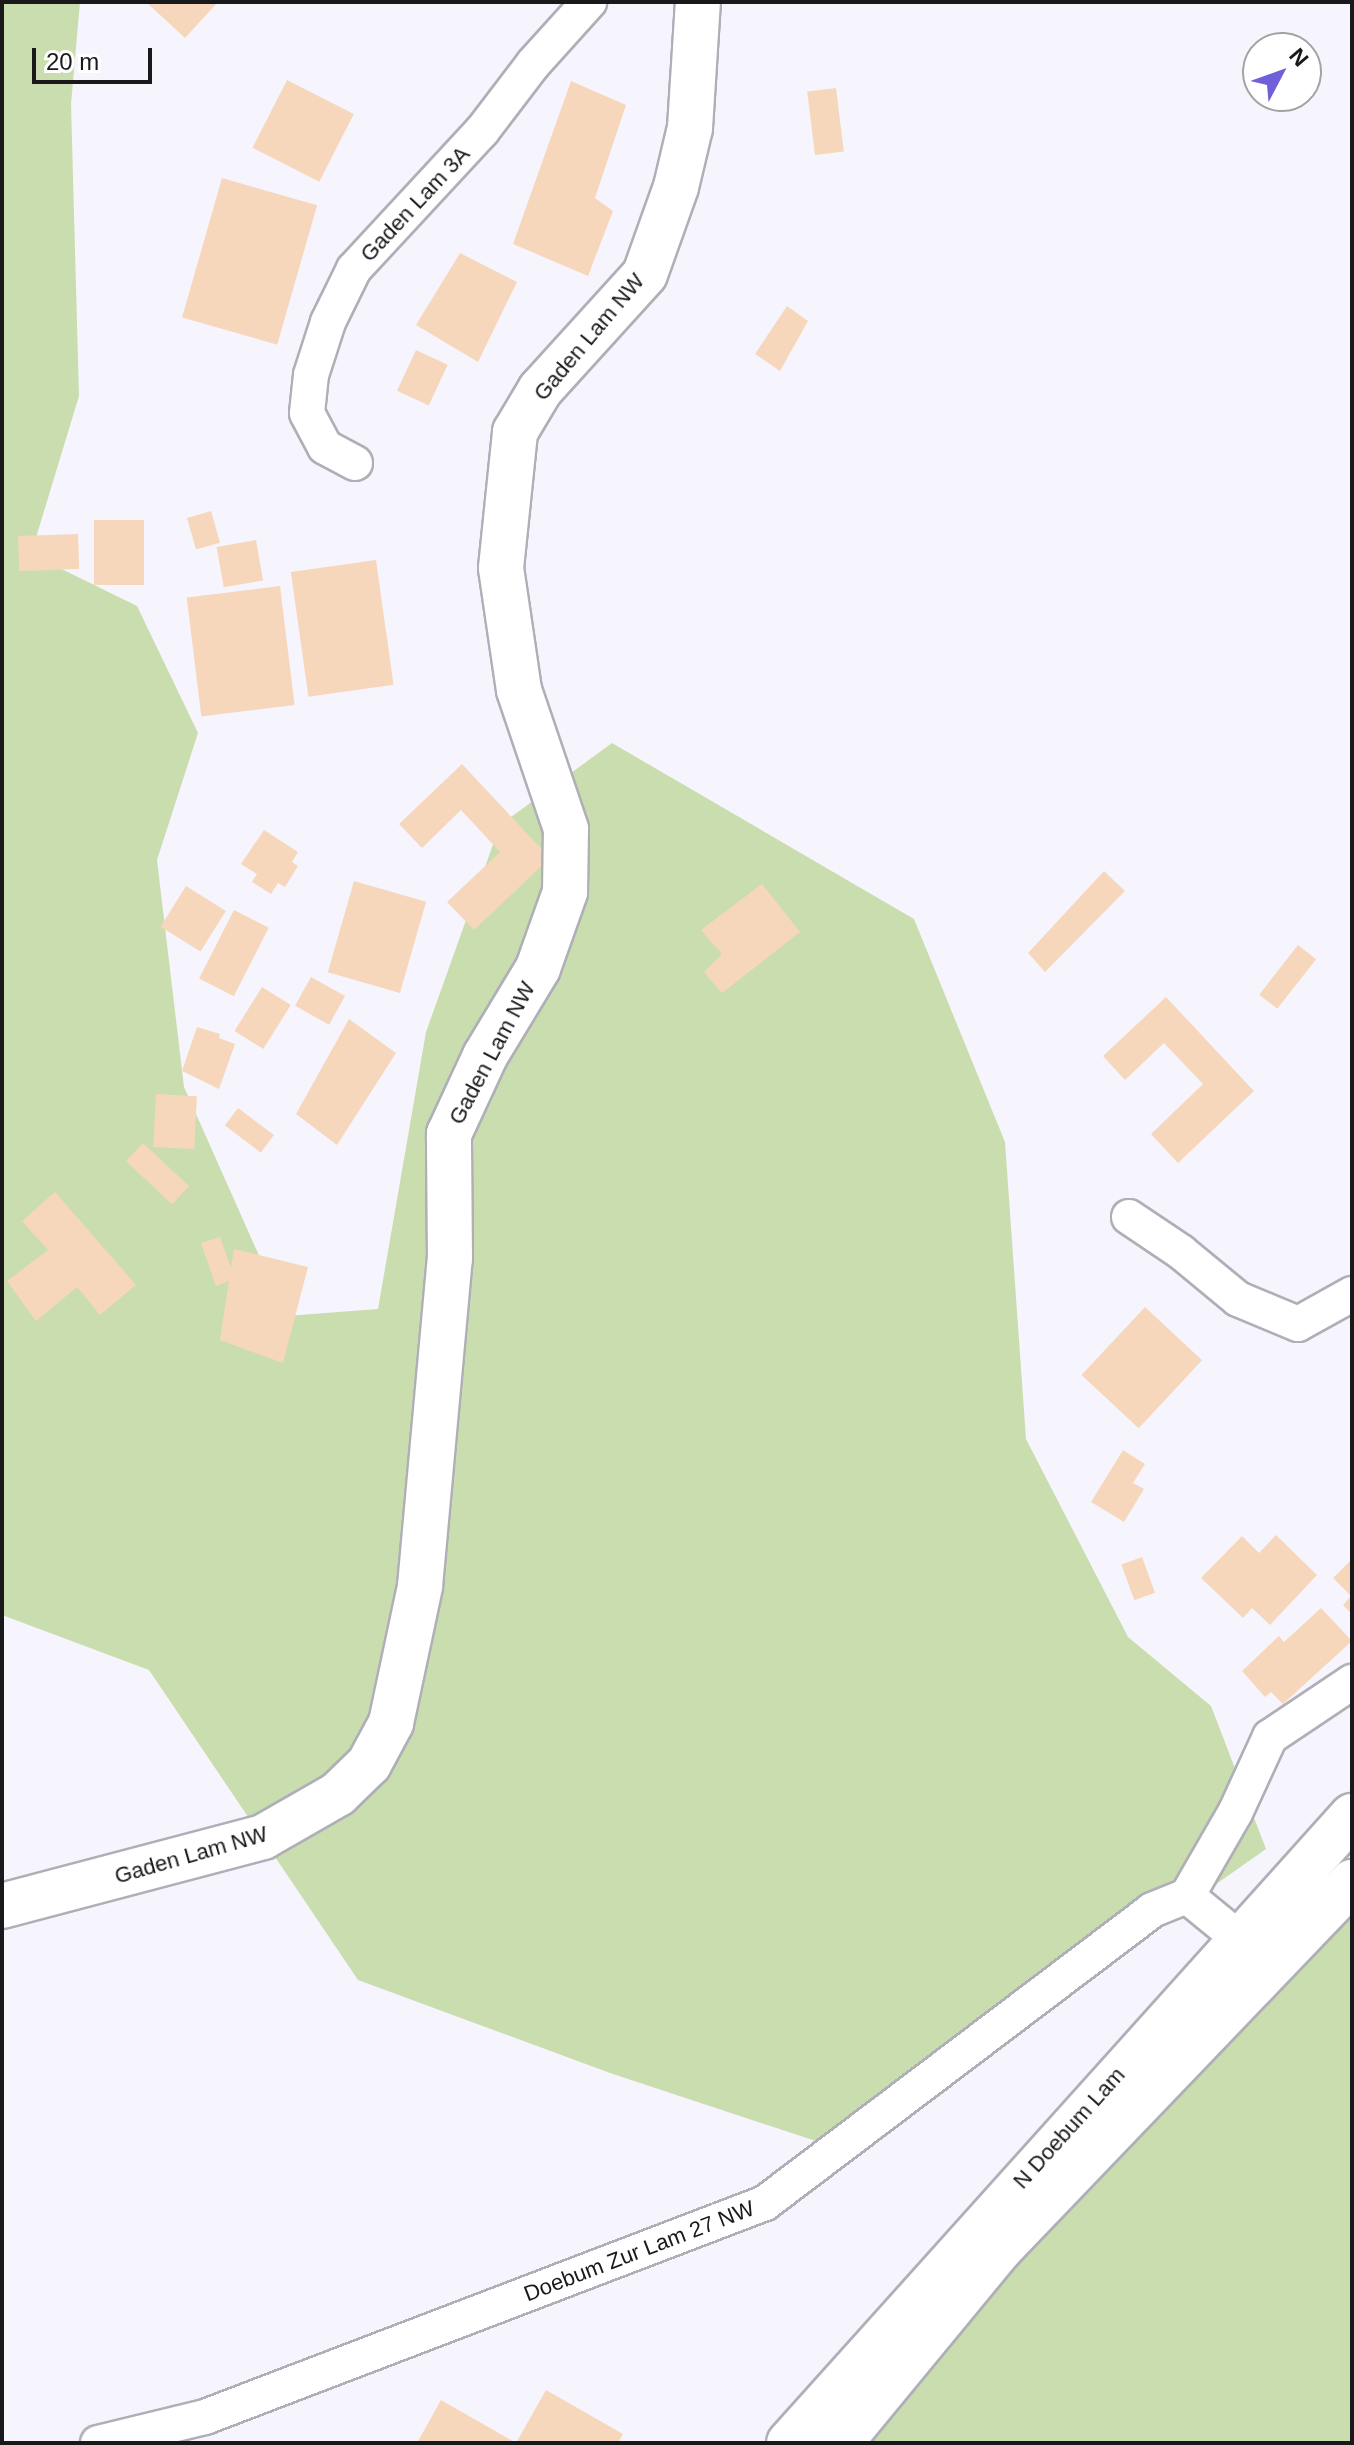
<!DOCTYPE html>
<style>
body{margin:0}
#map{position:relative;width:1354px;height:2445px;overflow:hidden;background:#f6f5fe;font-family:Arial,sans-serif}
div>[style]{position:absolute}
.green>*{inset:0;background:#caddae}
.building>*{inset:0;background:#f7d7bc;transform-origin:0 0}
.roads{filter:drop-shadow(2px 0 #afafb8) drop-shadow(-2px 0 #afafb8) drop-shadow(0 2px #afafb8) drop-shadow(0 -2px #afafb8)}
.street>*{height:34px;margin:-17px;padding:0 17px;transform-origin:17px;border-radius:17px;background:#fff}
.secondary>*{height:44px;margin:-22px;padding:0 22px;transform-origin:22px;border-radius:22px;background:#fff}
span{translate:-50% -50%;white-space:nowrap;text-align:center;line-height:1.15;-webkit-text-stroke:7px #fff;paint-order:stroke}
.street-label{font-size:22px;color:#19191c}
.frame{position:absolute;inset:0;border:4px solid #19191c;pointer-events:none}
.north{position:absolute;left:1242px;top:32px;width:80px;height:80px;box-sizing:border-box;background:#fff;border:2px solid #a3a3a4;border-radius:50%;rotate:49deg;font-size:22px;font-weight:700;line-height:32px;text-align:center;color:#19191c}
.north::after{content:'';display:block;margin:auto;width:28px;height:36px;background:#6f60da;clip-path:polygon(50% 0,100% 100%,50% 72%,0 100%)}
.scale{position:absolute;left:32px;top:48px;width:120px;height:36px;box-sizing:border-box;border:4px solid #19191c;border-top:0;padding-left:10px;font-size:24px;line-height:28px;white-space:nowrap;color:#19191c;-webkit-text-stroke:6px #fff;paint-order:stroke}
</style>
<div id="map">
<div class="green">
<i style="clip-path:polygon(2px 2px,80px 2px,71px 104px,79px 396px,31px 554px,137px 606px,198px 733px,157px 860px,184px 1087px,286px 1316px,378px 1309px,426px 1032px,500px 825px,612px 743px,914px 919px,1005px 1142px,1026px 1439px,1128px 1637px,1211px 1706px,1266px 1849px,840px 2149px,610px 2073px,358px 1980px,149px 1670px,2px 1615px)"></i>
<i style="clip-path:polygon(1352px 1882px,1352px 2443px,840px 2443px)"></i>
</div>
<div class="building">
<i style="clip-path:polygon(146px 2px,218px 2px,185px 38px)"></i>
<i style="left:287px;top:80px;width:75px;height:76px;rotate:27deg"></i>
<i style="clip-path:polygon(571px 81px,626px 105px,595px 198px,613px 211px,588px 276px,513px 244px)"></i>
<i style="left:836px;top:88px;width:64px;height:29px;rotate:83deg"></i>
<i style="left:222px;top:178px;width:99px;height:145px;rotate:16deg"></i>
<i style="clip-path:polygon(460px 253px,517px 282px,478px 362px,416px 325px)"></i>
<i style="clip-path:polygon(787px 306px,808px 321px,780px 371px,755px 354px)"></i>
<i style="left:416px;top:350px;width:35px;height:45px;rotate:25deg"></i>
<i style="left:211px;top:511px;width:33px;height:25px;rotate:74deg"></i>
<i style="left:94px;top:520px;width:50px;height:65px"></i>
<i style="left:78px;top:534px;width:35px;height:60px;rotate:88deg"></i>
<i style="left:256px;top:540px;width:41px;height:40px;rotate:80deg"></i>
<i style="left:376px;top:560px;width:126px;height:86px;rotate:82deg"></i>
<i style="left:280px;top:586px;width:120px;height:94px;rotate:83deg"></i>
<i style="clip-path:polygon(462px 764px,550px 858px,474px 930px,447px 902px,500px 852px,461px 810px,422px 848px,399px 824px)"></i>
<i style="clip-path:polygon(264px 830px,298px 852px,292px 862px,298px 866px,285px 887px,278px 883px,271px 894px,252px 882px,257px 874px,241px 864px)"></i>
<i style="clip-path:polygon(1104px 871px,1125px 891px,1045px 972px,1028px 953px)"></i>
<i style="left:354px;top:881px;width:75px;height:95px;rotate:16deg"></i>
<i style="clip-path:polygon(762px 884px,800px 932px,722px 993px,704px 972px,722px 954px,701px 930px)"></i>
<i style="left:186px;top:886px;width:47px;height:48px;rotate:32deg"></i>
<i style="left:234px;top:910px;width:39px;height:77px;rotate:27deg"></i>
<i style="left:1298px;top:945px;width:23px;height:63px;rotate:38deg"></i>
<i style="left:311px;top:977px;width:39px;height:33px;rotate:29deg"></i>
<i style="left:262px;top:987px;width:34px;height:52px;rotate:32deg"></i>
<i style="clip-path:polygon(1166px 997px,1254px 1091px,1178px 1163px,1151px 1134px,1203px 1084px,1164px 1043px,1125px 1080px,1103px 1056px)"></i>
<i style="clip-path:polygon(349px 1019px,396px 1053px,337px 1145px,296px 1114px)"></i>
<i style="clip-path:polygon(197px 1027px,220px 1034px,219px 1038px,235px 1044px,219px 1089px,182px 1071px)"></i>
<i style="left:156px;top:1094px;width:41px;height:53px;rotate:3deg"></i>
<i style="left:238px;top:1108px;width:45px;height:22px;rotate:37deg"></i>
<i style="left:143px;top:1143px;width:63px;height:25px;rotate:43deg"></i>
<i style="clip-path:polygon(55px 1192px,136px 1285px,100px 1315px,77px 1287px,36px 1321px,7px 1281px,48px 1250px,22px 1221px)"></i>
<i style="clip-path:polygon(220px 1237px,231px 1268px,234px 1249px,308px 1267px,283px 1363px,220px 1340px,229px 1281px,216px 1286px,201px 1243px)"></i>
<i style="left:1145px;top:1307px;width:78px;height:93px;rotate:43deg"></i>
<i style="clip-path:polygon(1123px 1450px,1145px 1464px,1133px 1483px,1144px 1489px,1124px 1522px,1091px 1502px)"></i>
<i style="clip-path:polygon(1276px 1535px,1317px 1575px,1270px 1625px,1252px 1608px,1243px 1618px,1201px 1578px,1242px 1536px,1259px 1553px)"></i>
<i style="left:1142px;top:1557px;width:38px;height:22px;rotate:70deg"></i>
<i style="clip-path:polygon(1352px 1559px,1352px 1614px,1343px 1605px,1351px 1596px,1333px 1578px)"></i>
<i style="clip-path:polygon(1321px 1608px,1352px 1641px,1283px 1704px,1271px 1692px,1265px 1697px,1242px 1671px,1279px 1636px,1284px 1642px)"></i>
<i style="clip-path:polygon(546px 2390px,623px 2434px,618px 2443px,417px 2443px,441px 2400px,516px 2443px)"></i>
</div>
<div class="roads">
<div class="street">
<i style="left:355px;top:463px;width:34px;rotate:-152deg"></i>
<i style="left:325px;top:447px;width:38px;rotate:-118deg"></i>
<i style="left:307px;top:413px;width:38px;rotate:-84deg"></i>
<i style="left:311px;top:375px;width:56px;rotate:-72.2deg"></i>
<i style="left:328px;top:322px;width:59px;rotate:-63.9deg"></i>
<i style="left:354px;top:269px;width:188px;rotate:-47.2deg"></i>
<i style="left:482px;top:131px;width:84px;rotate:-52.7deg"></i>
<i style="left:533px;top:64px;width:84px;rotate:-47.9deg"></i>
<i style="left:1129px;top:1217px;width:63px;rotate:33.9deg"></i>
<i style="left:1181px;top:1252px;width:74px;rotate:39.5deg"></i>
<i style="left:1238px;top:1299px;width:65px;rotate:22.6deg"></i>
<i style="left:1298px;top:1324px;width:62px;rotate:-29.1deg"></i>
<i style="left:1187px;top:1896px;width:96px;rotate:-60deg"></i>
<i style="left:1235px;top:1813px;width:84px;rotate:-65.3deg"></i>
<i style="left:1270px;top:1737px;width:99px;rotate:-33.9deg"></i>
<i style="left:98px;top:2443px;width:110px;rotate:-13.7deg"></i>
<i style="left:205px;top:2417px;width:599px;rotate:-20.91deg"></i>
<i style="left:765px;top:2203px;width:485px;rotate:-37.1deg"></i>
<i style="left:1152px;top:1910px;width:38px;rotate:-22deg"></i>
<i style="left:1187px;top:1896px;width:93px;rotate:39.3deg"></i>
</div>
<div class="secondary">
<i style="left:2px;top:1906px;width:270px;rotate:-14.8deg"></i>
<i style="left:263px;top:1837px;width:86px;rotate:-29.8deg"></i>
<i style="left:338px;top:1794px;width:43px;rotate:-44.1deg"></i>
<i style="left:369px;top:1764px;width:47px;rotate:-61.8deg"></i>
<i style="left:391px;top:1723px;width:140px;rotate:-78deg"></i>
<i style="left:420px;top:1586px;width:328px;rotate:-84.8deg"></i>
<i style="left:450px;top:1259px;width:125px;rotate:-90.5deg"></i>
<i style="left:449px;top:1134px;width:86px;rotate:-65.2deg"></i>
<i style="left:485px;top:1056px;width:103px;rotate:-58.9deg"></i>
<i style="left:538px;top:968px;width:81px;rotate:-70.4deg"></i>
<i style="left:565px;top:892px;width:63px;rotate:-89.1deg"></i>
<i style="left:566px;top:829px;width:147px;rotate:-108.7deg"></i>
<i style="left:519px;top:690px;width:123px;rotate:-98.4deg"></i>
<i style="left:501px;top:568px;width:137px;rotate:-84.1deg"></i>
<i style="left:515px;top:432px;width:49px;rotate:-59.2deg"></i>
<i style="left:540px;top:390px;width:156px;rotate:-47.8deg"></i>
<i style="left:645px;top:274px;width:92px;rotate:-70.4deg"></i>
<i style="left:676px;top:187px;width:61px;rotate:-76.7deg"></i>
<i style="left:690px;top:128px;width:126px;rotate:-86.4deg"></i>
<i style="left:789px;top:2443px;width:843px;rotate:-48.08deg"></i>
<i style="left:840px;top:2443px;width:251px;rotate:-50.5deg"></i>
<i style="left:1000px;top:2249px;width:509px;rotate:-46.2deg"></i>
</div>
</div>
<div class="street-label">
<span style="left:415px;top:204px;rotate:-47deg">Gaden Lam 3A</span>
<span style="left:589px;top:337px;rotate:-50deg">Gaden Lam NW</span>
<span style="left:492px;top:1053px;rotate:-62deg">Gaden Lam NW</span>
<span style="left:191px;top:1855px;rotate:-16deg">Gaden Lam NW</span>
<span style="left:1069px;top:2128px;rotate:-48deg">N Doebum Lam</span>
<span style="left:639px;top:2251px;rotate:-21deg">Doebum Zur Lam 27 NW</span>
</div>
<div class="frame"></div>
<div class="north">N</div>
<div class="scale">20 m</div>
</div>
